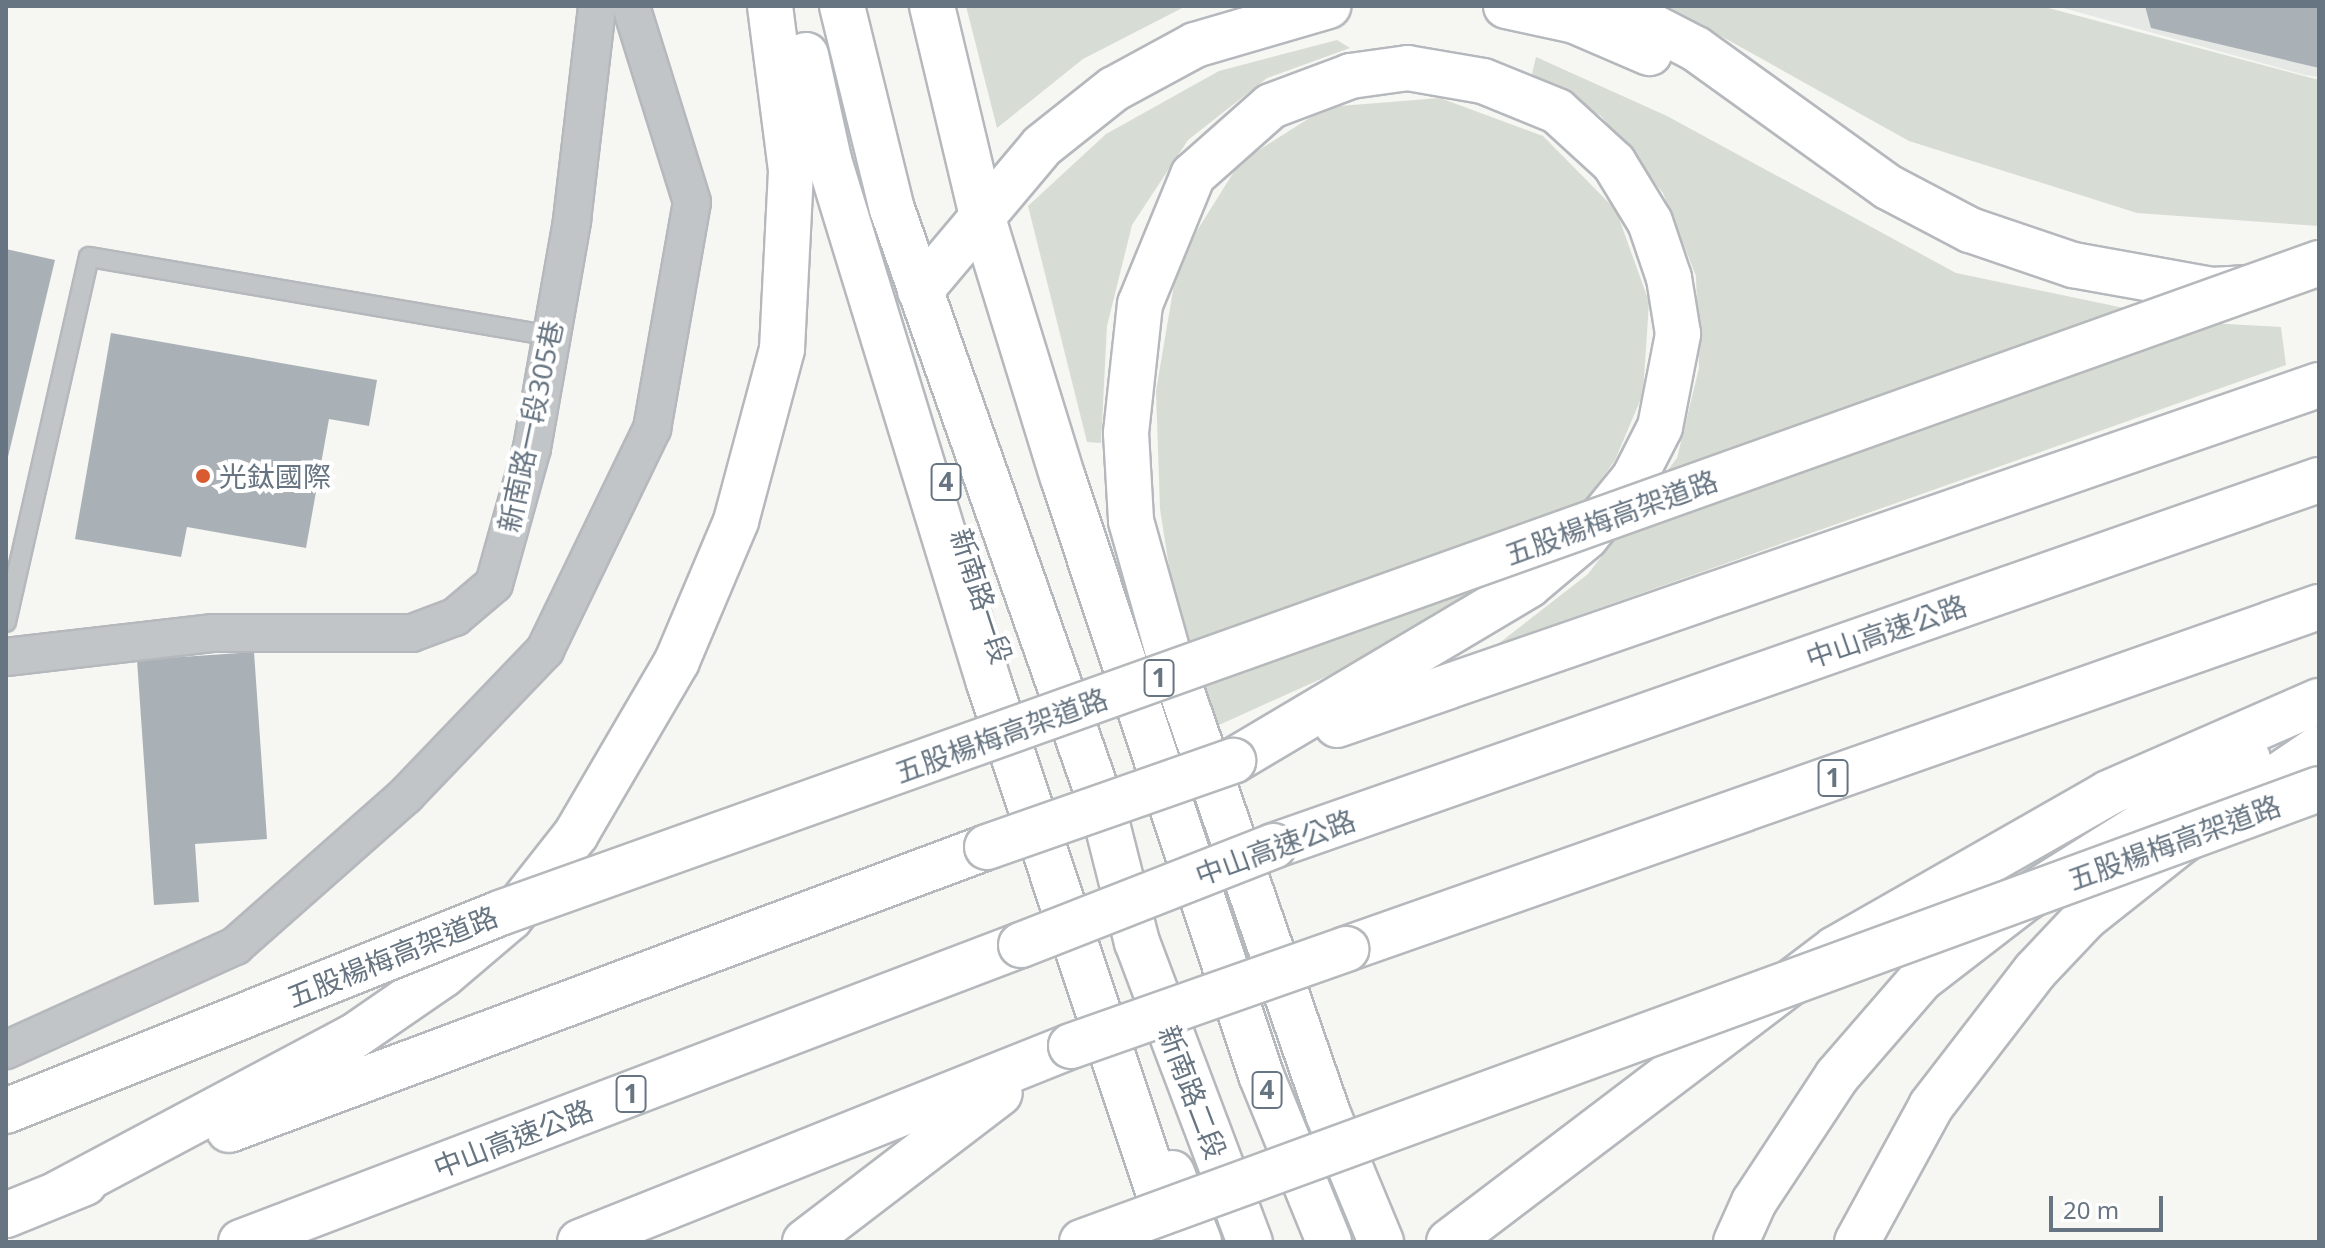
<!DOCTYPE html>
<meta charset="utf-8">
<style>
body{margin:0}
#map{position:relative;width:2325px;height:1248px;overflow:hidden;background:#f6f6f3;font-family:"Noto Sans","Noto Sans TC",sans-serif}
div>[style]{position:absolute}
.built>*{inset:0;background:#e6e8e6}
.green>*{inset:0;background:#d7ddd4}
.building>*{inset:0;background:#aab1b6}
.roads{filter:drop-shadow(2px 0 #b5b8bc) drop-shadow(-2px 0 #b5b8bc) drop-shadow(0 2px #b5b8bc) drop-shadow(0 -2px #b5b8bc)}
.lane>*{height:18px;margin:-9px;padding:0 9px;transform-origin:9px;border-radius:9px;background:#c1c5c8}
.street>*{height:36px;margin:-18px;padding:0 18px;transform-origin:18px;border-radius:18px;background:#c1c5c8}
.primary>*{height:44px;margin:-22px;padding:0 22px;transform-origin:22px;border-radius:22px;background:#fff}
.highway>*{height:44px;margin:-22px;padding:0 22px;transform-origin:22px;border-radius:22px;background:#fff}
.bridges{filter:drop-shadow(2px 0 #b6b9bc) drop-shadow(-2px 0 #b6b9bc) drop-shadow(0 2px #b6b9bc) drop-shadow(0 -2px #b6b9bc)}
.highway-bridge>*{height:44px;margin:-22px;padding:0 22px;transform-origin:22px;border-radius:22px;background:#fff}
.dots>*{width:22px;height:22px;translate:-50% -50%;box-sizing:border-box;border:4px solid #fff;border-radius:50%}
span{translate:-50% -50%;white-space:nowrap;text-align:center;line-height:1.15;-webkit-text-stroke:8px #fff;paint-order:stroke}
.shield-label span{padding:2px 6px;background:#fff;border:2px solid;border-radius:6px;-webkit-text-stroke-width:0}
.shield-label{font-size:26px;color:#677582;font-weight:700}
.street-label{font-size:28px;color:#677582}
.poi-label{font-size:28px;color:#677582}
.left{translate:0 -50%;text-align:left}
.frame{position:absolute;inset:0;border:8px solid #677582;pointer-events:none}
.scale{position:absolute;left:2049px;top:1196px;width:114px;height:36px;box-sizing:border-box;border:4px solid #677582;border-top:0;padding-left:10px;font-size:24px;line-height:28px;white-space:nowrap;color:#677582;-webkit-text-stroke:6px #fff;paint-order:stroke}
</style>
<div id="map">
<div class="built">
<i style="clip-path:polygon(2056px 6px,2319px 6px,2319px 77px,2305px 75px)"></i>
</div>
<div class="green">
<i style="clip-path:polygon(966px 6px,1186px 6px,1083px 59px,997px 128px)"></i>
<i style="clip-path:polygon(1667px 6px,2041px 6px,2319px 80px,2319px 226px,2137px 213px,1909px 141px)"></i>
<i style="clip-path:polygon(1337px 40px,1350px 48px,1267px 78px,1188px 140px,1132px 225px,1107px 326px,1101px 443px,1087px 442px,1028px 206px,1106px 134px,1219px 71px)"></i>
<i style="clip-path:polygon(1536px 57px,1667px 116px,1956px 273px,2191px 322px,2281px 327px,2286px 365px,1498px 644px,1588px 574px,1677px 458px,1699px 368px,1696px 276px,1663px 193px,1601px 116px,1532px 74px)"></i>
<i style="clip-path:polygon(1440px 98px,1543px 136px,1616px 210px,1649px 302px,1643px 394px,1615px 460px,1575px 516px,1394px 646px,1208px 730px,1177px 617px,1160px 509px,1156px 391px,1178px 261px,1240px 162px,1327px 107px)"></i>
</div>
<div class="building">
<i style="clip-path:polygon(2145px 6px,2319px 6px,2319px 68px,2151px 28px)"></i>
<i style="clip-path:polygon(6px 249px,55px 260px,7px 461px,6px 461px)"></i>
<i style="clip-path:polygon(111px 333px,377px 380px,369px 426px,329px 419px,306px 548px,187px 527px,181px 557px,75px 539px)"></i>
<i style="clip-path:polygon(254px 652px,267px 839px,195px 844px,199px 902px,154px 905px,137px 660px)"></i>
</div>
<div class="roads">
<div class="lane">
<i style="left:6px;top:622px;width:374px;rotate:-77.2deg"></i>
<i style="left:89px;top:257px;width:467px;rotate:9.7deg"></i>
</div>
<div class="street">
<i style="left:6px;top:657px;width:207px;rotate:-6.6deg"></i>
<i style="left:212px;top:633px;width:200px"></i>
<i style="left:412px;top:633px;width:46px;rotate:-20.4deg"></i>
<i style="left:455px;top:617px;width:51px;rotate:-40.2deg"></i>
<i style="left:494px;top:584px;width:141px;rotate:-74.4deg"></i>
<i style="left:532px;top:448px;width:231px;rotate:-80deg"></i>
<i style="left:572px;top:220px;width:215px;rotate:-83.3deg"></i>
<i style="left:6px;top:1050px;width:252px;rotate:-24.4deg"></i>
<i style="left:235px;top:946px;width:228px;rotate:-41.4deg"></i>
<i style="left:406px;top:795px;width:201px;rotate:-46.2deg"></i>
<i style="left:545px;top:650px;width:246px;rotate:-64.2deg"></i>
<i style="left:652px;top:429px;width:230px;rotate:-80deg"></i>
<i style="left:692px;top:202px;width:205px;rotate:-107.3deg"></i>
</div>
<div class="primary">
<i style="left:842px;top:6px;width:209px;rotate:76.2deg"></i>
<i style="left:892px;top:209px;width:639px;rotate:70.63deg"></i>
<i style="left:1104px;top:812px;width:134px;rotate:75.8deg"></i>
<i style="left:1137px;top:942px;width:321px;rotate:69.4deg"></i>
<i style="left:932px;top:6px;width:212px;rotate:76.6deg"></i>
<i style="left:981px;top:212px;width:278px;rotate:72.9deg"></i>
<i style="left:1063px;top:478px;width:629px;rotate:71.65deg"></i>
<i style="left:1261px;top:1075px;width:180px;rotate:67.8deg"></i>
<i style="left:1172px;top:1173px;width:74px;rotate:68.6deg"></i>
</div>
<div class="highway">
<i style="left:1506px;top:6px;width:71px;rotate:12.3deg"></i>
<i style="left:1575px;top:21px;width:81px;rotate:23.4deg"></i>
<i style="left:1613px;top:6px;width:93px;rotate:27.4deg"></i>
<i style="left:1696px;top:49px;width:236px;rotate:35.7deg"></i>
<i style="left:1888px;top:187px;width:93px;rotate:27.7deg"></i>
<i style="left:1970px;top:230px;width:109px;rotate:18.8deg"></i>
<i style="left:2073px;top:265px;width:141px;rotate:10.2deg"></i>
<i style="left:2212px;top:290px;width:37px;rotate:-3deg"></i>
<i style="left:806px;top:55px;width:107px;rotate:77.6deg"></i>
<i style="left:829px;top:160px;width:547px;rotate:72.99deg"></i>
<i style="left:989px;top:683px;width:589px;rotate:71.6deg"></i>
<i style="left:920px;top:291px;width:189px;rotate:-49.9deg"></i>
<i style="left:1042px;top:146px;width:92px;rotate:-38.4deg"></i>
<i style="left:1114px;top:89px;width:92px;rotate:-28.5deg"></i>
<i style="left:1195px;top:45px;width:139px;rotate:-16.3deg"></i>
<i style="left:1337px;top:725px;width:1039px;rotate:-19.1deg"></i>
<i style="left:1233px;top:761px;width:344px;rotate:-30.7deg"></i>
<i style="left:1529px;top:585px;width:75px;rotate:-40.1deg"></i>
<i style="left:1586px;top:537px;width:76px;rotate:-50.9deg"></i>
<i style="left:1634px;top:478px;width:57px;rotate:-63deg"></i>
<i style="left:1660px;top:427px;width:95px;rotate:-79deg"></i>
<i style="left:1678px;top:334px;width:57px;rotate:-99.1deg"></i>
<i style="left:1669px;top:278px;width:59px;rotate:-108.7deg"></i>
<i style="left:1650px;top:222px;width:69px;rotate:-121.4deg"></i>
<i style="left:1614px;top:163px;width:77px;rotate:-137.6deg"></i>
<i style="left:1557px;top:111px;width:80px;rotate:-157.9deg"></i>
<i style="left:1483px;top:81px;width:76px;rotate:-170.2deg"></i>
<i style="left:1408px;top:68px;width:58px;rotate:172deg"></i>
<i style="left:1351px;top:76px;width:85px;rotate:159.4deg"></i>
<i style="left:1271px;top:106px;width:104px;rotate:138.5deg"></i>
<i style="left:1193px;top:175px;width:139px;rotate:112.3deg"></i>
<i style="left:1140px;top:304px;width:130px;rotate:96.2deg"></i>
<i style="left:1126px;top:433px;width:88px;rotate:86.7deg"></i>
<i style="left:1131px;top:521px;width:133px;rotate:74.3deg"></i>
<i style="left:1167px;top:649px;width:492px;rotate:70.9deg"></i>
<i style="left:1328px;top:1114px;width:139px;rotate:67.5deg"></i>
<i style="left:1273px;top:846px;width:1108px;rotate:-19.29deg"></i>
<i style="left:1346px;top:949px;width:1031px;rotate:-19.37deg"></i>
<i style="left:229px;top:1130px;width:809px;rotate:-20.47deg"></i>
<i style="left:59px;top:1193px;width:333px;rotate:-28deg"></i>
<i style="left:353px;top:1037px;width:109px;rotate:-34.6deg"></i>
<i style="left:443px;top:975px;width:88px;rotate:-40.4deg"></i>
<i style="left:510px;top:918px;width:107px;rotate:-51.8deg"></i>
<i style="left:576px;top:834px;width:200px;rotate:-59.7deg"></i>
<i style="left:677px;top:661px;width:152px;rotate:-67.1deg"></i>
<i style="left:736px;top:521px;width:178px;rotate:-75deg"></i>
<i style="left:782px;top:349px;width:179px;rotate:-87.1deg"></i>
<i style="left:791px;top:170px;width:165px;rotate:-97.3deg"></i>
<i style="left:6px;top:1215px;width:85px;rotate:-22.1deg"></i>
<i style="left:241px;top:1242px;width:835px;rotate:-20.85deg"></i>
<i style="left:580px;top:1242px;width:529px;rotate:-21.76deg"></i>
<i style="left:805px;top:1242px;width:245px;rotate:-37.4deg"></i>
<i style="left:1449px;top:1242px;width:485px;rotate:-37.2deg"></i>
<i style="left:1835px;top:949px;width:314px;rotate:-29.7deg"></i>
<i style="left:2108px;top:793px;width:230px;rotate:-23.6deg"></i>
<i style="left:1736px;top:1242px;width:44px;rotate:-65.8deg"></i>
<i style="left:1754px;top:1202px;width:151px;rotate:-56.6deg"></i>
<i style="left:1837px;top:1076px;width:128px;rotate:-49.1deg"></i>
<i style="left:1921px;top:979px;width:133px;rotate:-37.6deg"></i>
<i style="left:2026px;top:898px;width:262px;rotate:-32.1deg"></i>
<i style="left:1857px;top:1242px;width:155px;rotate:-61.4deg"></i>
<i style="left:1931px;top:1106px;width:170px;rotate:-52.4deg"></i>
<i style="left:2035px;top:971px;width:74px;rotate:-46.6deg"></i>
<i style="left:2086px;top:917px;width:122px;rotate:-38.4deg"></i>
<i style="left:2182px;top:841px;width:166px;rotate:-34.2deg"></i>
</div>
</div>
<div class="bridges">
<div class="highway-bridge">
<i style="left:987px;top:847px;width:261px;rotate:-19.3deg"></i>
<i style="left:1021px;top:945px;width:271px;rotate:-21.4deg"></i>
<i style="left:1071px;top:1046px;width:292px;rotate:-19.4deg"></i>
<i style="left:6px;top:1111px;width:532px;rotate:-21.84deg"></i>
<i style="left:500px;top:913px;width:1932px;rotate:-19.66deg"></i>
<i style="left:1082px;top:1242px;width:1317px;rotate:-20.11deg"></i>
</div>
</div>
<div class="dots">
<i style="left:203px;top:476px;background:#d85b31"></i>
</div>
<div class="shield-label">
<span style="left:946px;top:482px">4</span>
<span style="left:1159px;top:678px">1</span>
<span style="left:1833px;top:778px">1</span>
<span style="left:1267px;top:1090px">4</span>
<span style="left:631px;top:1094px">1</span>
</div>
<div class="street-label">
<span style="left:530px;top:426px;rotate:-78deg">新南路一段305巷</span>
<span style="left:1611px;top:517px;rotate:-20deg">五股楊梅高架道路</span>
<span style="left:982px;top:596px;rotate:72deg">新南路一段</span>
<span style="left:1886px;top:631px;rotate:-19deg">中山高速公路</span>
<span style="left:1001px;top:735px;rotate:-20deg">五股楊梅高架道路</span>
<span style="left:2174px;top:842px;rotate:-20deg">五股楊梅高架道路</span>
<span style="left:1275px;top:847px;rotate:-20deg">中山高速公路</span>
<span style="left:392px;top:956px;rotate:-22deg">五股楊梅高架道路</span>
<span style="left:1193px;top:1092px;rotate:69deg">新南路二段</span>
<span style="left:513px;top:1138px;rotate:-21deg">中山高速公路</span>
</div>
<div class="poi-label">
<span class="left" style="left:219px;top:476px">光鈦國際</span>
</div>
<div class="frame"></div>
<div class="scale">20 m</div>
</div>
